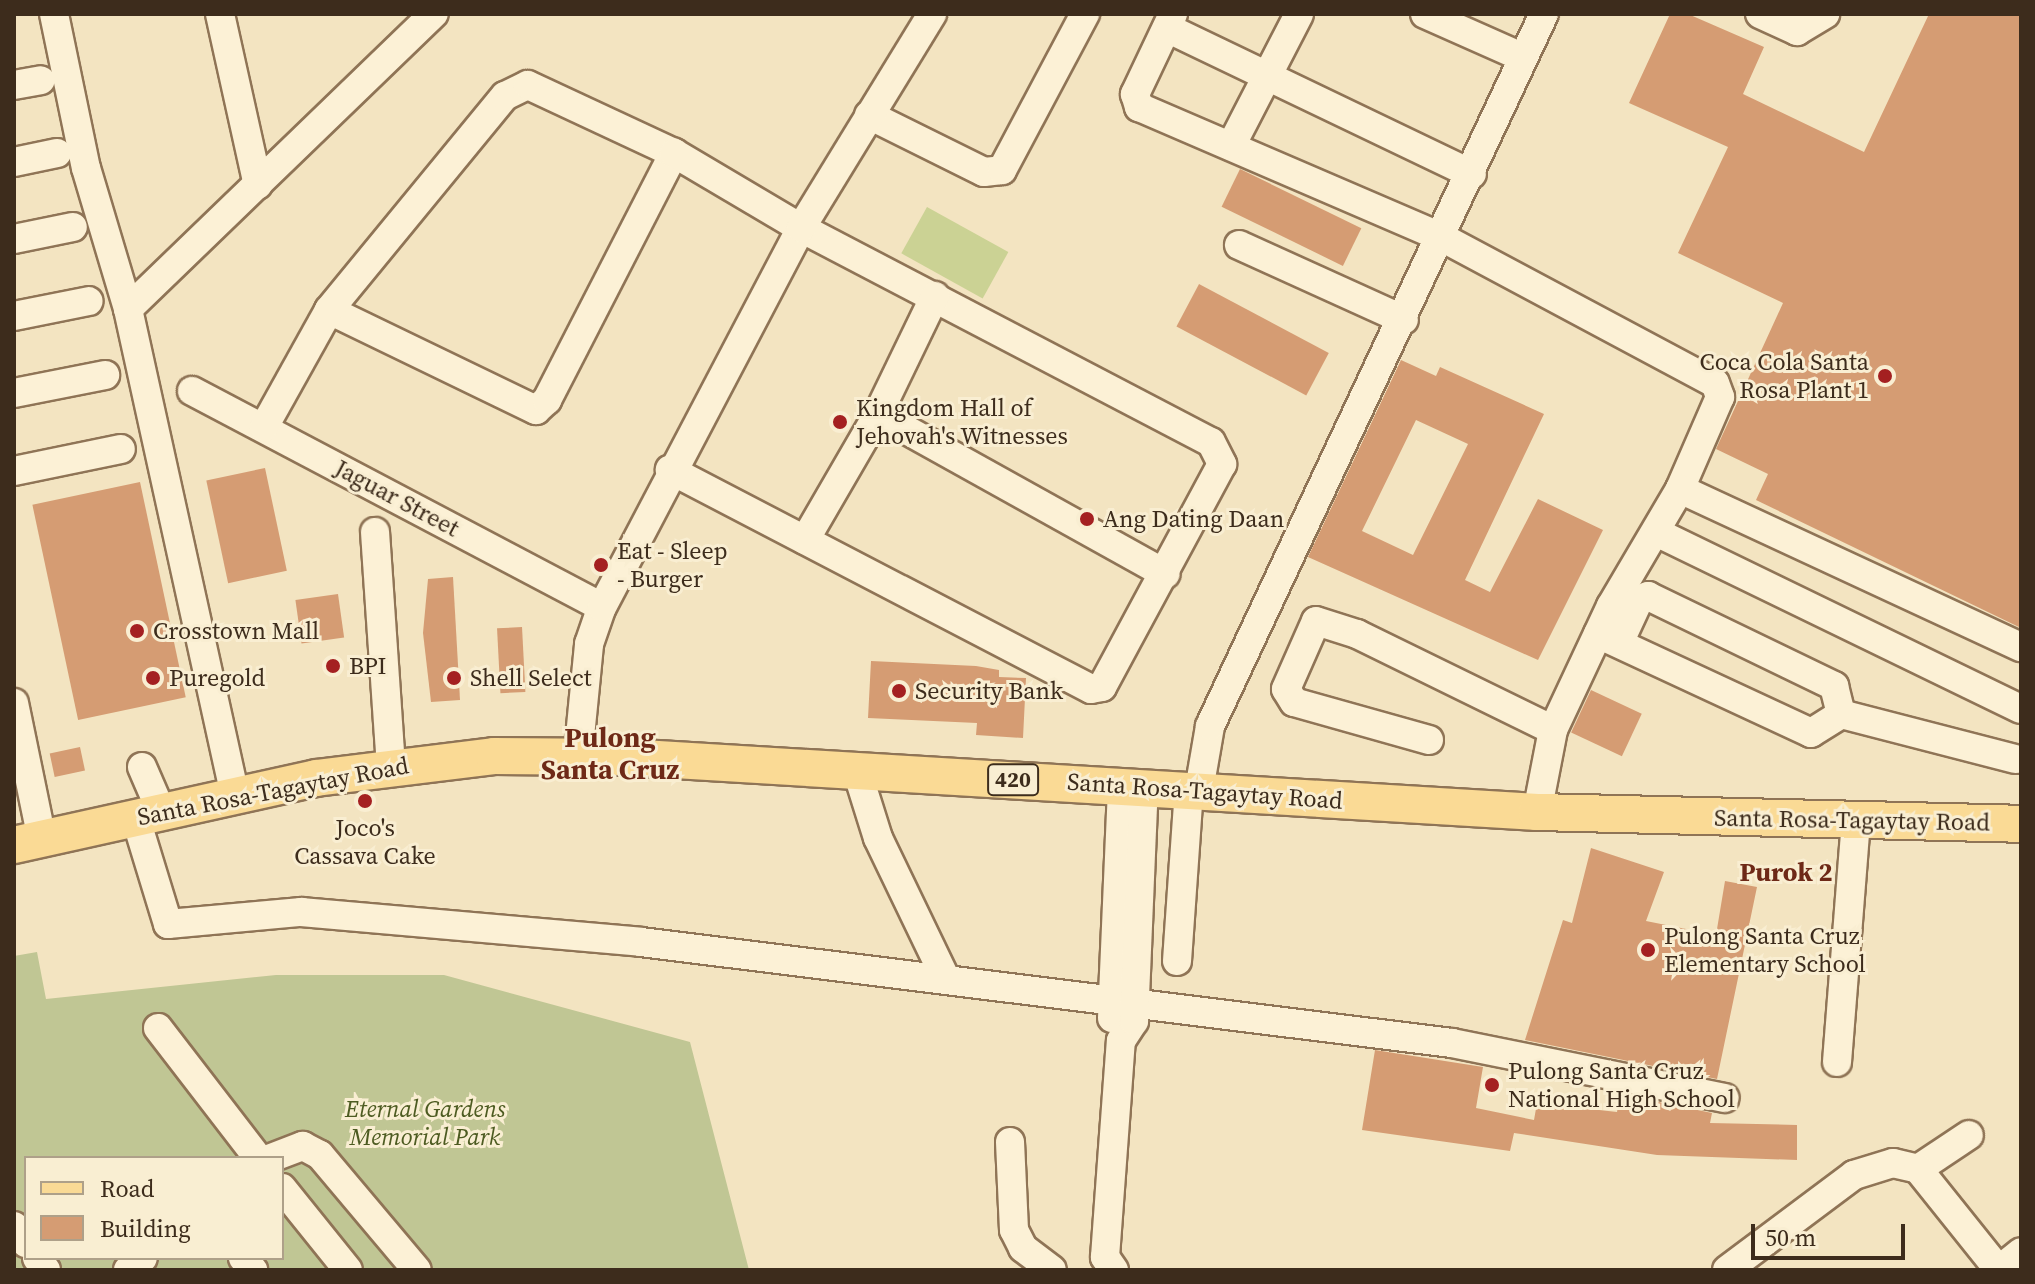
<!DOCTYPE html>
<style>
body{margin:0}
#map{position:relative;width:2035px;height:1284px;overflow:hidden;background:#f3e4c1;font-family:"Source Serif 4",serif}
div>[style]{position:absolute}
.green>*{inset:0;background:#cbd294;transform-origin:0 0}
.cemetery>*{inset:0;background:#c0c694}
.building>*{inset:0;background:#d59c73;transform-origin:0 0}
.roads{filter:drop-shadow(2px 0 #8f7456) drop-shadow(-2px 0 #8f7456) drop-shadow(0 2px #8f7456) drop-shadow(0 -2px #8f7456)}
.minor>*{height:28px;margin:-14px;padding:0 14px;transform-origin:14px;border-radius:14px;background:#fcf1d6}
.major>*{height:36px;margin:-18px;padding:0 18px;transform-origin:18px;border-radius:18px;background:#fada95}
.dots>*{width:22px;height:22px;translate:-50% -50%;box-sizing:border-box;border:4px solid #f9eed2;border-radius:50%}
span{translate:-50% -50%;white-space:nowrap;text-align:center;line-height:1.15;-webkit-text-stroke:6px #f9eed2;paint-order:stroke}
.shield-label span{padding:2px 6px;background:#f9eed2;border:2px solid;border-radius:6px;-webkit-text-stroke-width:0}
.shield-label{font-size:22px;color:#3d2c1c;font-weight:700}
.poi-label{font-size:24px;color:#3d2c1c}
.right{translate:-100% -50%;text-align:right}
.left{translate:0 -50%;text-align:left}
.street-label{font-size:24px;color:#3d2c1c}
.park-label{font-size:24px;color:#4d5b21;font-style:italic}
.neighbourhood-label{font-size:26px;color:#6e2917;font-weight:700}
.quarter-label{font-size:28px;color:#6e2917;font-weight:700}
.frame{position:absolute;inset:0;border:16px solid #3d2c1c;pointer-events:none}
.legend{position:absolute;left:24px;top:1156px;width:260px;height:104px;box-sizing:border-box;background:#f9eed2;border:2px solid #aea089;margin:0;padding:10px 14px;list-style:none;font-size:24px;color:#3d2c1c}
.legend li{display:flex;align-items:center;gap:16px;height:40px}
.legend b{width:40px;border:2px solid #aea089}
.scale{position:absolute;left:1751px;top:1224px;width:154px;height:36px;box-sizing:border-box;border:4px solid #3d2c1c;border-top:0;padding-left:10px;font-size:24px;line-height:28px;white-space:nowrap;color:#3d2c1c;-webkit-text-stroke:6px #f9eed2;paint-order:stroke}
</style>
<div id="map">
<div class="green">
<i style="left:927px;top:207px;width:93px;height:53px;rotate:29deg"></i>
</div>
<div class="cemetery">
<i style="clip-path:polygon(evenodd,37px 952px,46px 999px,276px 975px,444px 975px,690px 1042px,749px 1270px,14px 1270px,14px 956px,37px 952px,26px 1158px,282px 1158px,282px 1258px,26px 1258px,26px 1158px)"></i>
</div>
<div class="building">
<i style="clip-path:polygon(1670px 14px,1688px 14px,1764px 47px,1743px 94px,1864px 152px,1929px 14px,2021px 14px,2021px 628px,1756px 500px,1768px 474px,1716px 449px,1783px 303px,1678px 253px,1728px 147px,1629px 103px)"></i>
<i style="left:1240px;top:169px;width:135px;height:42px;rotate:26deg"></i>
<i style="left:1199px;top:284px;width:147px;height:48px;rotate:28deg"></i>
<i style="clip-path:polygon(evenodd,1401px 360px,1436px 376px,1440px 367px,1544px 414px,1465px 580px,1490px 592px,1538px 499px,1603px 530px,1538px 660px,1308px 557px,1401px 360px,1416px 420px,1468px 444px,1413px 555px,1362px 531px,1416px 420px)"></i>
<i style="left:265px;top:468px;width:105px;height:60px;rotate:78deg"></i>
<i style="left:140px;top:482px;width:220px;height:110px;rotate:78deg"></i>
<i style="clip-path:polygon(453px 577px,460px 700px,431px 702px,423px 633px,428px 579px)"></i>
<i style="left:338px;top:594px;width:44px;height:43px;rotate:82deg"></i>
<i style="left:522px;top:627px;width:65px;height:25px;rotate:87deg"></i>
<i style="clip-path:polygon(871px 661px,976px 666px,999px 670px,999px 677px,1026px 678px,1023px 738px,976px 735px,977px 723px,868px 718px)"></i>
<i style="left:1591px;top:690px;width:56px;height:47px;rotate:25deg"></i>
<i style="left:80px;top:747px;width:24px;height:31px;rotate:78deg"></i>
<i style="clip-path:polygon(1591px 848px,1664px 872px,1646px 921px,1716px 935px,1725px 881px,1757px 887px,1717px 1079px,1525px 1040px,1563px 920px,1572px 923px)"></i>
<i style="clip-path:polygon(1375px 1050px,1483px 1067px,1476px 1108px,1534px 1120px,1537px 1103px,1617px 1112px,1620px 1094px,1712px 1113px,1710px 1123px,1797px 1125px,1797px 1160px,1657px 1155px,1514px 1133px,1510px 1151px,1362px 1130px)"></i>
</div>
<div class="roads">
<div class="minor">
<i style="left:54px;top:14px;width:157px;rotate:78.3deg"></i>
<i style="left:86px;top:168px;width:147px;rotate:73.4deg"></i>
<i style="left:128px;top:309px;width:499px;rotate:77.6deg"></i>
<i style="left:220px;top:14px;width:175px;rotate:77.5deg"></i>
<i style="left:1173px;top:14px;width:89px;rotate:115.4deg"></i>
<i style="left:1135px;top:94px;width:14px;rotate:73deg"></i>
<i style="left:1139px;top:107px;width:331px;rotate:23.3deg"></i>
<i style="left:1443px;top:238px;width:308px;rotate:28.1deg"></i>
<i style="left:1715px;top:383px;width:15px;rotate:70deg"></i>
<i style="left:1720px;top:397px;width:100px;rotate:113.5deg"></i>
<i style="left:1680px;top:489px;width:136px;rotate:120.5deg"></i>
<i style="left:1611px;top:606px;width:137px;rotate:115.1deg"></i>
<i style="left:1553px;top:730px;width:84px;rotate:101deg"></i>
<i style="left:1425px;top:14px;width:106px;rotate:23.9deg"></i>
<i style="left:1760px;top:14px;width:41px;rotate:24.7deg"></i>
<i style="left:1797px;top:31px;width:33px;rotate:-31deg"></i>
<i style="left:1167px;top:28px;width:338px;rotate:25.6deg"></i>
<i style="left:14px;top:85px;width:27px;rotate:-10deg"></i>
<i style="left:869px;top:115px;width:128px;rotate:26.4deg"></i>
<i style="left:984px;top:172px;width:18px;rotate:-6deg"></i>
<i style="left:1002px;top:170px;width:177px;rotate:-62deg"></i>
<i style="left:1231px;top:146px;width:148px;rotate:-62.7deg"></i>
<i style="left:14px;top:162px;width:44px;rotate:-11.8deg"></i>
<i style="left:14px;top:239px;width:60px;rotate:-11.5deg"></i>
<i style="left:1239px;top:245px;width:181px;rotate:24.4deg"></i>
<i style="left:128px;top:309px;width:425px;rotate:-44deg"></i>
<i style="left:329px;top:310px;width:230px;rotate:25.8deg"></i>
<i style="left:536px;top:410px;width:15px;rotate:-42deg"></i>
<i style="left:547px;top:400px;width:278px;rotate:-62.8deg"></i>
<i style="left:14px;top:316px;width:76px;rotate:-11.3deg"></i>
<i style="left:192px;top:391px;width:463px;rotate:27.8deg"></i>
<i style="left:14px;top:393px;width:93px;rotate:-11.2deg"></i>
<i style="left:878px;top:414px;width:329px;rotate:29.1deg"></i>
<i style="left:264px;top:427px;width:134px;rotate:-60.9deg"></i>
<i style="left:329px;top:310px;width:277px;rotate:-50.6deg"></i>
<i style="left:505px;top:96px;width:25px;rotate:-26deg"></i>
<i style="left:528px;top:85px;width:161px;rotate:25deg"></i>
<i style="left:674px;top:153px;width:147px;rotate:30.6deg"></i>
<i style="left:801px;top:228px;width:462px;rotate:27.6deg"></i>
<i style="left:1211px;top:442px;width:25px;rotate:63deg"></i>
<i style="left:1222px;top:464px;width:253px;rotate:118.3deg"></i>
<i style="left:1102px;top:687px;width:11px;rotate:170deg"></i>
<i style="left:1091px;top:689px;width:475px;rotate:-152.5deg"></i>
<i style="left:14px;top:471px;width:109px;rotate:-11.6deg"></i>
<i style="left:1680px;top:489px;width:376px;rotate:24.9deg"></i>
<i style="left:375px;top:532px;width:234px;rotate:86.1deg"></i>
<i style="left:1658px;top:533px;width:403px;rotate:25.9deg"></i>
<i style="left:805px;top:540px;width:146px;rotate:-59.9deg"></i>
<i style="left:878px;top:414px;width:131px;rotate:-64.2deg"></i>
<i style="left:1598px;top:634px;width:235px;rotate:24.9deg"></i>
<i style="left:1811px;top:733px;width:36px;rotate:-32deg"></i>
<i style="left:1841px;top:714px;width:180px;rotate:14.5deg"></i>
<i style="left:1619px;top:643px;width:47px;rotate:-65.1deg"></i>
<i style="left:1639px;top:600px;width:10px;rotate:-24deg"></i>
<i style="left:1648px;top:596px;width:207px;rotate:25.8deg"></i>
<i style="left:1834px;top:686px;width:29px;rotate:76deg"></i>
<i style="left:14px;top:703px;width:139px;rotate:78.4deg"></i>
<i style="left:1429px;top:740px;width:140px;rotate:-164.3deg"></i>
<i style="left:1294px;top:702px;width:15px;rotate:-122deg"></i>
<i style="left:1286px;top:689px;width:74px;rotate:-66.2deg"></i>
<i style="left:1316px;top:621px;width:43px;rotate:17.6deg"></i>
<i style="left:1357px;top:634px;width:218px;rotate:26.1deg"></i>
<i style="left:578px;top:757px;width:114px;rotate:-84.4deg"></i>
<i style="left:589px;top:644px;width:39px;rotate:-71deg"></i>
<i style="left:602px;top:607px;width:428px;rotate:-62.3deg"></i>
<i style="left:801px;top:228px;width:251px;rotate:-58.5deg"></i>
<i style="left:142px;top:767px;width:48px;rotate:66.6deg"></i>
<i style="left:857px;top:771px;width:70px;rotate:72.6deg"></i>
<i style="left:878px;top:838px;width:157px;rotate:64.3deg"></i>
<i style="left:1199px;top:790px;width:65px;rotate:-80.2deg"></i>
<i style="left:1210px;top:726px;width:786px;rotate:-64.87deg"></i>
<i style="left:135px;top:816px;width:113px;rotate:73deg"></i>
<i style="left:168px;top:924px;width:134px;rotate:-5.2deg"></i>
<i style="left:301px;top:912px;width:341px;rotate:5deg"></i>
<i style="left:641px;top:942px;width:817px;rotate:7.1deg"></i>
<i style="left:1452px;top:1043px;width:278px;rotate:11.4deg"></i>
<i style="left:1177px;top:961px;width:171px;rotate:-86deg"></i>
<i style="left:1112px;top:1018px;width:232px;rotate:-87.5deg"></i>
<i style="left:158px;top:1028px;width:164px;rotate:52.4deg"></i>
<i style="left:1837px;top:1062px;width:241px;rotate:-85.5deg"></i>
<i style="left:1010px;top:1142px;width:88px;rotate:87.4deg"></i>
<i style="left:1014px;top:1230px;width:20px;rotate:63deg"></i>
<i style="left:1023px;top:1248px;width:36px;rotate:37deg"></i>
<i style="left:271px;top:1158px;width:34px;rotate:-21deg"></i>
<i style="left:303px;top:1146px;width:19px;rotate:28deg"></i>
<i style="left:320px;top:1155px;width:150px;rotate:49.9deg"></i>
<i style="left:1918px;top:1169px;width:61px;rotate:-33.7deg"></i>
<i style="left:282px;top:1188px;width:105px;rotate:51.2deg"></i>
<i style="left:14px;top:1226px;width:21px;rotate:55deg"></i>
<i style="left:37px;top:1258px;width:15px;rotate:53deg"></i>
<i style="left:243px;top:1258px;width:16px;rotate:50deg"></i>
<i style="left:128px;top:1270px;width:19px;rotate:-39deg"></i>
<i style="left:1114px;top:1270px;width:16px;rotate:-125deg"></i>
<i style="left:1105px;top:1257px;width:217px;rotate:-85.8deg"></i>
<i style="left:1121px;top:1041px;width:24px;rotate:-57deg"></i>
<i style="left:1134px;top:1021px;width:234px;rotate:-87.6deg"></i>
<i style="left:1727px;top:1270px;width:159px;rotate:-36.8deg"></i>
<i style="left:1854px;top:1175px;width:41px;rotate:-17.1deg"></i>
<i style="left:1893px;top:1163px;width:26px;rotate:13deg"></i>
<i style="left:1918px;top:1169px;width:129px;rotate:51.3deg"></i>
<i style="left:1999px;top:1270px;width:28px;rotate:-39deg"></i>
</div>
<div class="major">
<i style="left:14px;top:845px;width:309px;rotate:-12.5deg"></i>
<i style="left:316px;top:778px;width:179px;rotate:-7deg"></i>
<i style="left:494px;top:756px;width:131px;rotate:0.4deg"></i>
<i style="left:625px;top:757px;width:914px;rotate:3.45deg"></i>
<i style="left:1537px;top:812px;width:484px;rotate:1.4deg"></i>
</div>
</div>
<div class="dots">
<i style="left:1885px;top:376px;background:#a42021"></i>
<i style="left:840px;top:422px;background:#a42021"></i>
<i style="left:1087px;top:519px;background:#a42021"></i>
<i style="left:601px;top:565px;background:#a42021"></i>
<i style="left:137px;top:631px;background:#a42021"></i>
<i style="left:333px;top:666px;background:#a42021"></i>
<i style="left:153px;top:678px;background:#a42021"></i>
<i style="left:454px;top:678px;background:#a42021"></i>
<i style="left:899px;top:691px;background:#a42021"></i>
<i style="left:365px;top:801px;background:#a42021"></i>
<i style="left:1648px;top:950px;background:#a42021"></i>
<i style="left:1492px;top:1085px;background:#a42021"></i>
</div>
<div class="shield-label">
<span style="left:1013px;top:780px">420</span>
</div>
<div class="poi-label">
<span class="right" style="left:1869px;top:376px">Coca Cola Santa<br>Rosa Plant 1</span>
<span class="left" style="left:856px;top:422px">Kingdom Hall of<br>Jehovah's Witnesses</span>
<span class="left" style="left:1103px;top:519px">Ang Dating Daan</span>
<span class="left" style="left:617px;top:565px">Eat - Sleep<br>- Burger</span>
<span class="left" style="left:153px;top:631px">Crosstown Mall</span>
<span class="left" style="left:349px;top:666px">BPI</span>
<span class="left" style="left:169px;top:678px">Puregold</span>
<span class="left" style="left:470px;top:678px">Shell Select</span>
<span class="left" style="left:915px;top:691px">Security Bank</span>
<span style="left:365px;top:842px">Joco's<br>Cassava Cake</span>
<span class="left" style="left:1664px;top:950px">Pulong Santa Cruz<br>Elementary School</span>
<span class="left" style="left:1508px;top:1085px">Pulong Santa Cruz<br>National High School</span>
</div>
<div class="street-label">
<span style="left:397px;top:498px;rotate:28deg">Jaguar Street</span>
<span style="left:273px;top:791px;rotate:-11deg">Santa Rosa-Tagaytay Road</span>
<span style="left:1205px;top:791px;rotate:4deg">Santa Rosa-Tagaytay Road</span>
<span style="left:1852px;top:820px;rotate:1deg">Santa Rosa-Tagaytay Road</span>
</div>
<div class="park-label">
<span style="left:425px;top:1123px">Eternal Gardens<br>Memorial Park</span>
</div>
<div class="neighbourhood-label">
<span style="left:1786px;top:873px">Purok 2</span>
</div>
<div class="quarter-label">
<span style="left:610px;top:753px">Pulong<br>Santa Cruz</span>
</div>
<div class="frame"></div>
<ul class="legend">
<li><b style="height:10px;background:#fada95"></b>Road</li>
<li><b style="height:22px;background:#d59c73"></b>Building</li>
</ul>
<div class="scale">50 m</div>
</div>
